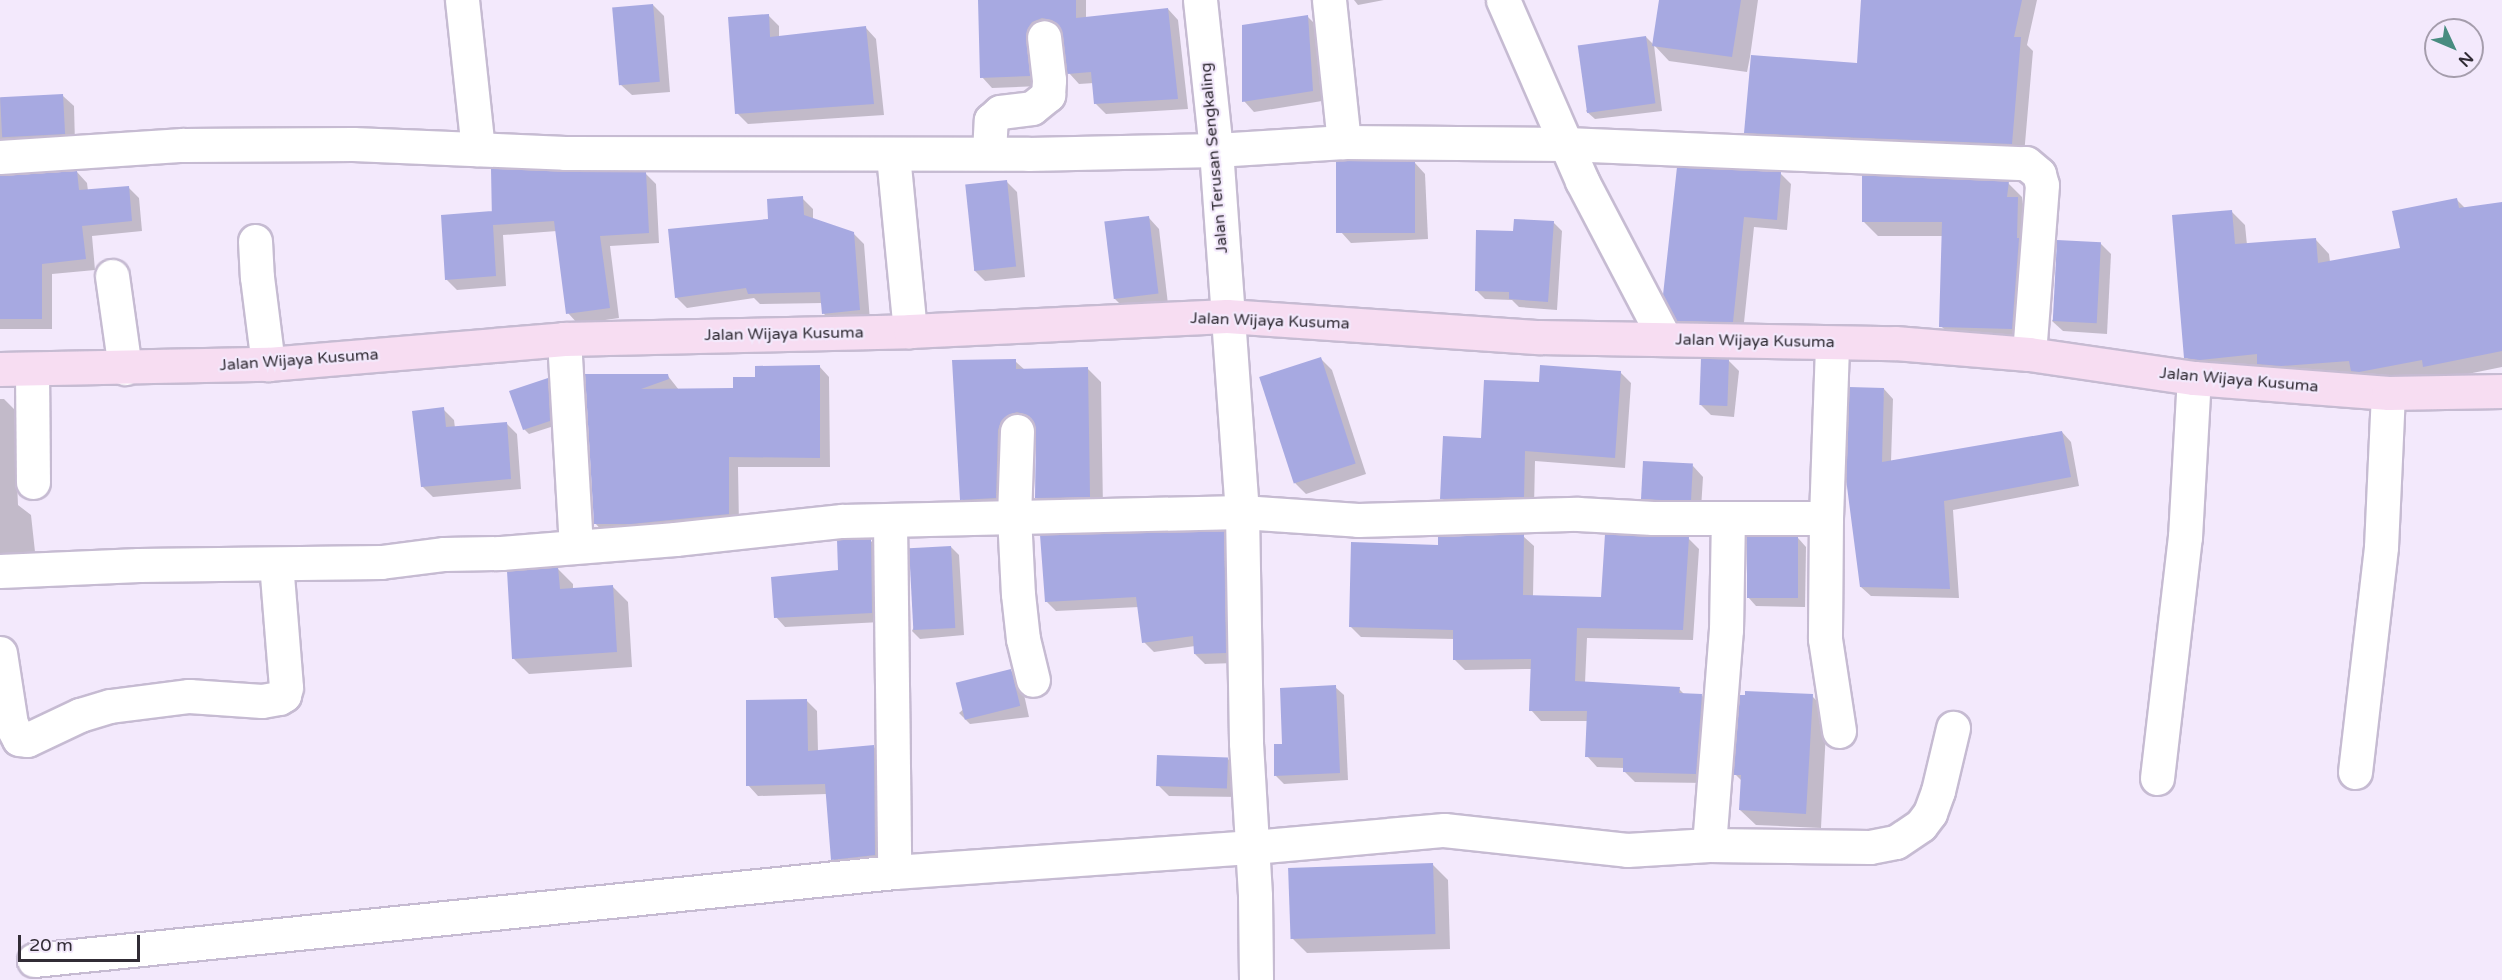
<!DOCTYPE html>
<style>
body{margin:0}
#map{position:relative;width:2502px;height:980px;overflow:hidden;background:#f3e9fc;font-family:"Varela Round",sans-serif}
div>[style]{position:absolute}
.shadow>*{inset:0;background:#0003}
.building>*{inset:0;background:#a7a9e1;transform-origin:0 0}
.roads{filter:drop-shadow(2px 0 #c6bbd2) drop-shadow(-2px 0 #c6bbd2) drop-shadow(0 2px #c6bbd2) drop-shadow(0 -2px #c6bbd2)}
.minor>*{height:33px;margin:-16.5px;padding:0 16.5px;transform-origin:16.5px;border-radius:16.5px;background:#fff}
.secondary>*{height:33px;margin:-16.5px;padding:0 16.5px;transform-origin:16.5px;border-radius:16.5px;background:#f7ddf2}
span{translate:-50% -50%;white-space:nowrap;text-align:center;line-height:1.15;-webkit-text-stroke:4.5px #f3e9fc;paint-order:stroke}
.street-label{font-size:16px;color:#312c35}
.north{position:absolute;left:2424px;top:18px;width:60px;height:60px;box-sizing:border-box;background:#f3e9fc;border:2px solid #a59dac;border-radius:50%;rotate:134deg;font-size:16px;font-weight:700;line-height:24px;text-align:center;color:#312c35}
.north::after{content:'';display:block;margin:auto;width:21px;height:27px;background:#488c80;clip-path:polygon(50% 0,100% 100%,50% 72%,0 100%)}
.scale{position:absolute;left:18px;top:935px;width:122px;height:27px;box-sizing:border-box;border:3px solid #312c35;border-top:0;padding-left:8px;font-size:18px;line-height:21px;white-space:nowrap;color:#312c35;-webkit-text-stroke:4px #f3e9fc;paint-order:stroke}
</style>
<div id="map">
<div class="shadow">
<i style="clip-path:polygon(980px 0,1086px 0,1086px 18px,1168px 9px,1178px 20px,1188px 109px,1106px 114px,1095px 103px,1094px 83px,1079px 84px,1069px 73px,1062px 30px,1053px 29px,1040px 86px,992px 88px,982px 77px)"></i>
<i style="clip-path:polygon(1354px 0,1384px 0,1358px 5px)"></i>
<i style="clip-path:polygon(1660px 0,1758px 0,1750px 57px,1859px 65px,1862px 0,2037px 0,2027px 45px,2033px 51px,2024px 155px,1758px 144px,1746px 132px,1752px 57px,1750px 57px,1747px 72px,1669px 61px,1654px 45px,1662px 111px,1595px 119px,1586px 111px,1646px 37px,1654px 45px)"></i>
<i style="clip-path:polygon(653px 5px,664px 16px,670px 92px,632px 95px,621px 85px)"></i>
<i style="clip-path:polygon(768px 15px,779px 26px,779px 38px,866px 28px,876px 39px,884px 115px,748px 124px,737px 113px)"></i>
<i style="clip-path:polygon(1308px 17px,1318px 27px,1322px 101px,1254px 112px,1244px 101px)"></i>
<i style="clip-path:polygon(63px 96px,74px 106px,75px 144px,0 152px,0 98px)"></i>
<i style="clip-path:polygon(1415px 163px,1425px 174px,1428px 239px,1351px 243px,1341px 232px)"></i>
<i style="clip-path:polygon(77px 172px,87px 183px,88px 191px,128px 187px,139px 198px,142px 231px,92px 236px,95px 270px,52px 274px,52px 329px,0 329px,0 177px)"></i>
<i style="clip-path:polygon(645px 173px,656px 184px,659px 243px,610px 246px,619px 318px,578px 324px,568px 313px,557px 231px,503px 235px,506px 286px,457px 290px,446px 279px,491px 212px)"></i>
<i style="clip-path:polygon(1780px 173px,1791px 184px,1787px 230px,1754px 227px,1743px 332px,1689px 331px,1678px 320px,1664px 294px)"></i>
<i style="clip-path:polygon(1007px 182px,1017px 192px,1025px 277px,985px 281px,974px 270px)"></i>
<i style="clip-path:polygon(2008px 183px,2022px 197px,2022px 203px,2032px 213px,2026px 342px,1955px 340px,1941px 326px,1943px 236px,1878px 236px,1864px 222px)"></i>
<i style="clip-path:polygon(802px 198px,813px 209px,813px 220px,853px 233px,864px 244px,870px 321px,835px 324px,824px 314px,823px 303px,760px 304px,754px 298px,687px 308px,676px 297px,770px 220px)"></i>
<i style="clip-path:polygon(2456px 199px,2466px 209px,2502px 203px,2502px 367px,2438px 380px,2433px 374px,2366px 384px,2200px 371px,2186px 357px,2231px 211px,2245px 225px,2247px 245px,2316px 240px,2329px 254px,2330px 262px,2401px 249px)"></i>
<i style="clip-path:polygon(1149px 218px,1159px 229px,1168px 304px,1125px 309px,1114px 298px)"></i>
<i style="clip-path:polygon(1553px 222px,1562px 231px,1557px 310px,1519px 307px,1512px 300px,1485px 299px,1476px 290px)"></i>
<i style="clip-path:polygon(2100px 243px,2111px 254px,2107px 334px,2063px 331px,2052px 321px)"></i>
<i style="clip-path:polygon(1321px 359px,1332px 370px,1366px 474px,1306px 494px,1295px 483px)"></i>
<i style="clip-path:polygon(1728px 360px,1739px 371px,1734px 417px,1711px 415px,1700px 404px)"></i>
<i style="clip-path:polygon(1015px 361px,1025px 370px,1087px 368px,1101px 382px,1103px 509px,1049px 511px,1036px 497px,1036px 426px,1031px 425px,1009px 510px,975px 512px,962px 499px)"></i>
<i style="clip-path:polygon(819px 366px,829px 377px,830px 467px,738px 467px,739px 524px,605px 534px,595px 523px,586px 375px,668px 376px,679px 390px,734px 390px,757px 378px)"></i>
<i style="clip-path:polygon(1620px 372px,1631px 383px,1625px 468px,1535px 461px,1534px 507px,1452px 509px,1442px 498px,1540px 383px)"></i>
<i style="clip-path:polygon(547px 380px,552px 385px,554px 426px,529px 434px,524px 429px)"></i>
<i style="clip-path:polygon(1884px 389px,1893px 399px,1891px 462px,2062px 432px,2071px 442px,2079px 486px,1953px 510px,1959px 598px,1871px 596px,1861px 587px)"></i>
<i style="clip-path:polygon(0 399px,4px 399px,14px 409px,18px 505px,31px 515px,36px 561px,0 567px)"></i>
<i style="clip-path:polygon(443px 409px,454px 420px,455px 428px,506px 423px,517px 434px,521px 489px,433px 497px,422px 486px)"></i>
<i style="clip-path:polygon(1693px 466px,1703px 477px,1701px 509px,1652px 509px,1642px 498px)"></i>
<i style="clip-path:polygon(1223px 533px,1233px 543px,1235px 663px,1205px 664px,1195px 654px,1195px 646px,1154px 652px,1144px 642px,1139px 607px,1056px 611px,1046px 601px)"></i>
<i style="clip-path:polygon(1523px 536px,1534px 546px,1533px 596px,1602px 598px,1688px 538px,1699px 549px,1693px 640px,1587px 638px,1585px 683px,1679px 689px,1685px 695px,1701px 695px,1712px 706px,1706px 783px,1635px 782px,1624px 771px,1624px 768px,1597px 767px,1587px 756px,1588px 721px,1541px 721px,1531px 710px,1532px 669px,1465px 670px,1454px 659px,1454px 639px,1361px 637px,1350px 626px,1439px 547px)"></i>
<i style="clip-path:polygon(1798px 538px,1806px 547px,1805px 607px,1756px 606px,1748px 597px)"></i>
<i style="clip-path:polygon(871px 541px,880px 550px,881px 622px,785px 627px,776px 617px,840px 571px)"></i>
<i style="clip-path:polygon(951px 547px,959px 555px,964px 635px,920px 639px,912px 631px)"></i>
<i style="clip-path:polygon(558px 569px,573px 584px,573px 590px,613px 587px,628px 602px,632px 667px,529px 674px,513px 658px)"></i>
<i style="clip-path:polygon(1010px 670px,1021px 681px,1029px 717px,970px 724px,959px 713px)"></i>
<i style="clip-path:polygon(1335px 687px,1344px 695px,1348px 780px,1284px 784px,1276px 776px,1284px 745px)"></i>
<i style="clip-path:polygon(1812px 696px,1827px 711px,1821px 828px,1756px 825px,1740px 810px,1742px 781px,1735px 774px)"></i>
<i style="clip-path:polygon(806px 700px,817px 711px,818px 751px,873px 746px,884px 757px,885px 865px,844px 870px,833px 859px,827px 794px,758px 796px,748px 785px)"></i>
<i style="clip-path:polygon(1227px 758px,1238px 769px,1240px 797px,1169px 796px,1158px 785px)"></i>
<i style="clip-path:polygon(1432px 864px,1448px 880px,1450px 949px,1307px 953px,1291px 937px)"></i>
</div>
<div class="building">
<i style="clip-path:polygon(978px 0,1076px 0,1076px 18px,1168px 8px,1178px 99px,1094px 104px,1091px 72px,1067px 74px,1059px 26px,1052px 20px,1042px 18px,1032px 22px,1027px 30px,1030px 76px,980px 78px)"></i>
<i style="clip-path:polygon(1659px 0,1741px 0,1732px 57px,1652px 46px)"></i>
<i style="clip-path:polygon(1861px 0,2022px 0,2014px 37px,2021px 37px,2012px 144px,1744px 133px,1751px 55px,1857px 63px)"></i>
<i style="left:653px;top:4px;width:78px;height:41px;rotate:85deg"></i>
<i style="clip-path:polygon(769px 14px,770px 37px,866px 26px,874px 104px,735px 114px,728px 17px)"></i>
<i style="clip-path:polygon(1308px 15px,1313px 91px,1242px 102px,1242px 25px)"></i>
<i style="left:1646px;top:36px;width:68px;height:69px;rotate:82deg"></i>
<i style="left:63px;top:94px;width:40px;height:63px;rotate:87deg"></i>
<i style="left:1336px;top:161px;width:79px;height:72px"></i>
<i style="clip-path:polygon(1677px 167px,1781px 172px,1777px 220px,1744px 217px,1733px 322px,1676px 321px,1663px 295px)"></i>
<i style="clip-path:polygon(491px 169px,646px 172px,649px 233px,600px 236px,610px 308px,566px 314px,554px 221px,493px 225px,496px 276px,445px 280px,441px 215px,492px 211px,492px 222px)"></i>
<i style="clip-path:polygon(77px 171px,79px 190px,129px 186px,132px 221px,82px 226px,86px 259px,42px 264px,42px 319px,0 319px,0 176px)"></i>
<i style="clip-path:polygon(1862px 175px,2009px 181px,2007px 197px,2018px 197px,2017px 238px,2019px 238px,2012px 329px,1939px 327px,1942px 222px,1862px 222px)"></i>
<i style="left:1007px;top:180px;width:87px;height:42px;rotate:84deg"></i>
<i style="clip-path:polygon(803px 196px,804px 215px,854px 232px,860px 310px,822px 314px,820px 292px,748px 294px,746px 288px,675px 298px,668px 229px,768px 219px,767px 199px)"></i>
<i style="clip-path:polygon(2457px 198px,2459px 208px,2502px 202px,2502px 351px,2423px 367px,2422px 360px,2359px 372px,2351px 371px,2349px 361px,2281px 366px,2257px 364px,2257px 354px,2200px 360px,2184px 358px,2172px 215px,2232px 210px,2235px 244px,2316px 238px,2318px 263px,2400px 248px,2392px 211px)"></i>
<i style="left:1149px;top:216px;width:78px;height:45px;rotate:83deg"></i>
<i style="clip-path:polygon(1514px 219px,1554px 221px,1548px 302px,1509px 299px,1509px 292px,1475px 291px,1476px 230px,1513px 231px)"></i>
<i style="left:2057px;top:240px;width:44px;height:81px;rotate:3deg"></i>
<i style="left:1321px;top:357px;width:112px;height:65px;rotate:72deg"></i>
<i style="left:1701px;top:358px;width:28px;height:47px;rotate:2deg"></i>
<i style="clip-path:polygon(1016px 359px,1016px 369px,1088px 367px,1090px 497px,1035px 498px,1036px 431px,1034px 423px,1027px 415px,1017px 412px,1008px 415px,1001px 421px,998px 430px,996px 498px,960px 500px,952px 360px)"></i>
<i style="clip-path:polygon(820px 365px,820px 458px,729px 457px,729px 514px,631px 524px,594px 524px,585px 374px,668px 374px,669px 379px,641px 389px,733px 388px,733px 377px,755px 377px,755px 366px)"></i>
<i style="clip-path:polygon(1540px 365px,1621px 371px,1615px 458px,1525px 451px,1524px 497px,1440px 499px,1443px 436px,1481px 438px,1484px 380px,1539px 382px)"></i>
<i style="clip-path:polygon(548px 378px,550px 421px,523px 430px,509px 391px)"></i>
<i style="clip-path:polygon(1849px 387px,1884px 388px,1882px 462px,2062px 431px,2071px 477px,1944px 501px,1950px 589px,1860px 587px,1846px 479px)"></i>
<i style="clip-path:polygon(444px 407px,446px 427px,507px 422px,511px 479px,421px 487px,412px 411px)"></i>
<i style="left:1643px;top:461px;width:50px;height:38px;rotate:3deg"></i>
<i style="clip-path:polygon(1224px 531px,1226px 653px,1194px 654px,1193px 636px,1142px 643px,1136px 597px,1045px 602px,1040px 535px)"></i>
<i style="clip-path:polygon(1524px 534px,1523px 595px,1601px 597px,1605px 534px,1689px 537px,1683px 630px,1577px 628px,1575px 681px,1680px 687px,1679px 693px,1702px 694px,1696px 774px,1623px 772px,1623px 758px,1585px 757px,1587px 711px,1529px 711px,1531px 659px,1453px 660px,1453px 630px,1349px 627px,1351px 542px,1438px 545px,1438px 537px)"></i>
<i style="left:1747px;top:537px;width:51px;height:61px"></i>
<i style="clip-path:polygon(871px 539px,872px 613px,774px 618px,771px 577px,838px 570px,837px 540px)"></i>
<i style="left:951px;top:546px;width:82px;height:42px;rotate:87deg"></i>
<i style="clip-path:polygon(558px 567px,560px 589px,613px 585px,617px 652px,512px 659px,507px 571px)"></i>
<i style="left:1011px;top:669px;width:38px;height:57px;rotate:76deg"></i>
<i style="clip-path:polygon(1336px 685px,1340px 773px,1274px 776px,1274px 744px,1282px 744px,1280px 688px)"></i>
<i style="clip-path:polygon(1745px 691px,1813px 694px,1806px 814px,1739px 810px,1741px 775px,1733px 775px,1740px 695px,1745px 695px)"></i>
<i style="clip-path:polygon(807px 699px,808px 751px,874px 745px,875px 855px,831px 860px,825px 784px,746px 786px,746px 700px)"></i>
<i style="left:1157px;top:755px;width:71px;height:31px;rotate:2deg"></i>
<i style="left:1433px;top:863px;width:71px;height:145px;rotate:88deg"></i>
</div>
<div class="roads">
<div class="minor">
<i style="left:462px;top:0;width:150px;rotate:83.9deg"></i>
<i style="left:1200px;top:0;width:151px;rotate:83.9deg"></i>
<i style="left:1216px;top:150px;width:363px;rotate:85.9deg"></i>
<i style="left:1242px;top:512px;width:231px;rotate:89deg"></i>
<i style="left:1246px;top:743px;width:153px;rotate:86.6deg"></i>
<i style="left:1255px;top:896px;width:84px;rotate:89.3deg"></i>
<i style="left:1329px;top:0;width:143px;rotate:84deg"></i>
<i style="left:1503px;top:0;width:197px;rotate:66.4deg"></i>
<i style="left:1582px;top:181px;width:178px;rotate:62.3deg"></i>
<i style="left:989px;top:153px;width:33px;rotate:-87deg"></i>
<i style="left:991px;top:120px;width:12px;rotate:-42deg"></i>
<i style="left:1000px;top:112px;width:32px;rotate:-7deg"></i>
<i style="left:1032px;top:108px;width:21px;rotate:-39deg"></i>
<i style="left:1048px;top:95px;width:15px;rotate:-86deg"></i>
<i style="left:1049px;top:80px;width:43px;rotate:-96.6deg"></i>
<i style="left:893px;top:155px;width:177px;rotate:84.5deg"></i>
<i style="left:0;top:157px;width:183px;rotate:-3.8deg"></i>
<i style="left:183px;top:145px;width:170px;rotate:-0.3deg"></i>
<i style="left:353px;top:144px;width:212px;rotate:2.4deg"></i>
<i style="left:565px;top:153px;width:463px;rotate:0.1deg"></i>
<i style="left:1028px;top:154px;width:188px;rotate:-1.2deg"></i>
<i style="left:1216px;top:150px;width:128px;rotate:-3.6deg"></i>
<i style="left:1344px;top:142px;width:222px;rotate:0.5deg"></i>
<i style="left:1566px;top:144px;width:460px;rotate:2.4deg"></i>
<i style="left:2026px;top:163px;width:17px;rotate:40deg"></i>
<i style="left:2039px;top:174px;width:11px;rotate:75deg"></i>
<i style="left:2042px;top:185px;width:169px;rotate:94.4deg"></i>
<i style="left:255px;top:241px;width:36px;rotate:87deg"></i>
<i style="left:257px;top:277px;width:88px;rotate:82.8deg"></i>
<i style="left:112px;top:276px;width:93px;rotate:82deg"></i>
<i style="left:564px;top:339px;width:207px;rotate:86.7deg"></i>
<i style="left:32px;top:370px;width:112px;rotate:89.5deg"></i>
<i style="left:1017px;top:431px;width:85px;rotate:92deg"></i>
<i style="left:1014px;top:516px;width:78px;rotate:87.1deg"></i>
<i style="left:1018px;top:594px;width:45px;rotate:83.7deg"></i>
<i style="left:1023px;top:639px;width:42px;rotate:76.3deg"></i>
<i style="left:1826px;top:518px;width:121px;rotate:90.5deg"></i>
<i style="left:1825px;top:639px;width:93px;rotate:81.3deg"></i>
<i style="left:890px;top:521px;width:351px;rotate:89.3deg"></i>
<i style="left:0;top:571px;width:139px;rotate:-2.5deg"></i>
<i style="left:139px;top:565px;width:242px;rotate:-0.7deg"></i>
<i style="left:381px;top:562px;width:64px;rotate:-7.2deg"></i>
<i style="left:444px;top:554px;width:57px;rotate:-1deg"></i>
<i style="left:501px;top:553px;width:175px;rotate:-4.6deg"></i>
<i style="left:675px;top:539px;width:168px;rotate:-6.2deg"></i>
<i style="left:842px;top:521px;width:400px;rotate:-1.3deg"></i>
<i style="left:1242px;top:512px;width:116px;rotate:3.9deg"></i>
<i style="left:1358px;top:520px;width:220px;rotate:-1.6deg"></i>
<i style="left:1578px;top:514px;width:75px;rotate:3.1deg"></i>
<i style="left:1653px;top:518px;width:173px"></i>
<i style="left:1826px;top:518px;width:175px;rotate:-88deg"></i>
<i style="left:0;top:653px;width:72px;rotate:81.2deg"></i>
<i style="left:11px;top:724px;width:17px;rotate:62deg"></i>
<i style="left:19px;top:739px;width:8px;rotate:7deg"></i>
<i style="left:27px;top:740px;width:59px;rotate:-25.3deg"></i>
<i style="left:80px;top:715px;width:31px;rotate:-17deg"></i>
<i style="left:110px;top:706px;width:80px;rotate:-7.2deg"></i>
<i style="left:189px;top:696px;width:73px;rotate:3.9deg"></i>
<i style="left:262px;top:701px;width:17px;rotate:-10deg"></i>
<i style="left:279px;top:698px;width:6px;rotate:-31deg"></i>
<i style="left:284px;top:695px;width:8px;rotate:-76deg"></i>
<i style="left:286px;top:687px;width:123px;rotate:-94.6deg"></i>
<i style="left:2355px;top:772px;width:226px;rotate:-83.4deg"></i>
<i style="left:2381px;top:547px;width:154px;rotate:-87.4deg"></i>
<i style="left:2157px;top:778px;width:243px;rotate:-83.4deg"></i>
<i style="left:2185px;top:537px;width:159px;rotate:-86.8deg"></i>
<i style="left:1709px;top:845px;width:216px;rotate:-85.5deg"></i>
<i style="left:1726px;top:630px;width:111px;rotate:-89deg"></i>
<i style="left:34px;top:960px;width:864px;rotate:-5.84deg"></i>
<i style="left:894px;top:872px;width:360px;rotate:-4deg"></i>
<i style="left:1253px;top:847px;width:192px;rotate:-5.1deg"></i>
<i style="left:1444px;top:830px;width:184px;rotate:6.2deg"></i>
<i style="left:1627px;top:850px;width:82px;rotate:-3.5deg"></i>
<i style="left:1709px;top:845px;width:161px;rotate:0.7deg"></i>
<i style="left:1870px;top:847px;width:26px;rotate:-11deg"></i>
<i style="left:1896px;top:842px;width:30px;rotate:-34deg"></i>
<i style="left:1921px;top:825px;width:15px;rotate:-53deg"></i>
<i style="left:1930px;top:813px;width:23px;rotate:-70deg"></i>
<i style="left:1938px;top:791px;width:65px;rotate:-76.6deg"></i>
</div>
<div class="secondary">
<i style="left:0;top:369px;width:268px;rotate:-1.1deg"></i>
<i style="left:268px;top:364px;width:297px;rotate:-4.8deg"></i>
<i style="left:564px;top:339px;width:346px;rotate:-1.3deg"></i>
<i style="left:910px;top:331px;width:317px;rotate:-2.7deg"></i>
<i style="left:1227px;top:316px;width:313px;rotate:3.9deg"></i>
<i style="left:1539px;top:337px;width:356px;rotate:1deg"></i>
<i style="left:1895px;top:343px;width:134px;rotate:4.7deg"></i>
<i style="left:2029px;top:354px;width:167px;rotate:8.3deg"></i>
<i style="left:2194px;top:378px;width:195px;rotate:4.4deg"></i>
<i style="left:2388px;top:393px;width:114px;rotate:-1deg"></i>
</div>
</div>
<div class="street-label">
<span style="left:1214px;top:158px;rotate:-95deg">Jalan Terusan Sengkaling</span>
<span style="left:1270px;top:321px;rotate:2deg">Jalan Wijaya Kusuma</span>
<span style="left:784px;top:334px;rotate:-1deg">Jalan Wijaya Kusuma</span>
<span style="left:1755px;top:341px;rotate:1deg">Jalan Wijaya Kusuma</span>
<span style="left:299px;top:360px;rotate:-4deg">Jalan Wijaya Kusuma</span>
<span style="left:2239px;top:380px;rotate:5deg">Jalan Wijaya Kusuma</span>
</div>
<div class="north">N</div>
<div class="scale">20 m</div>
</div>
